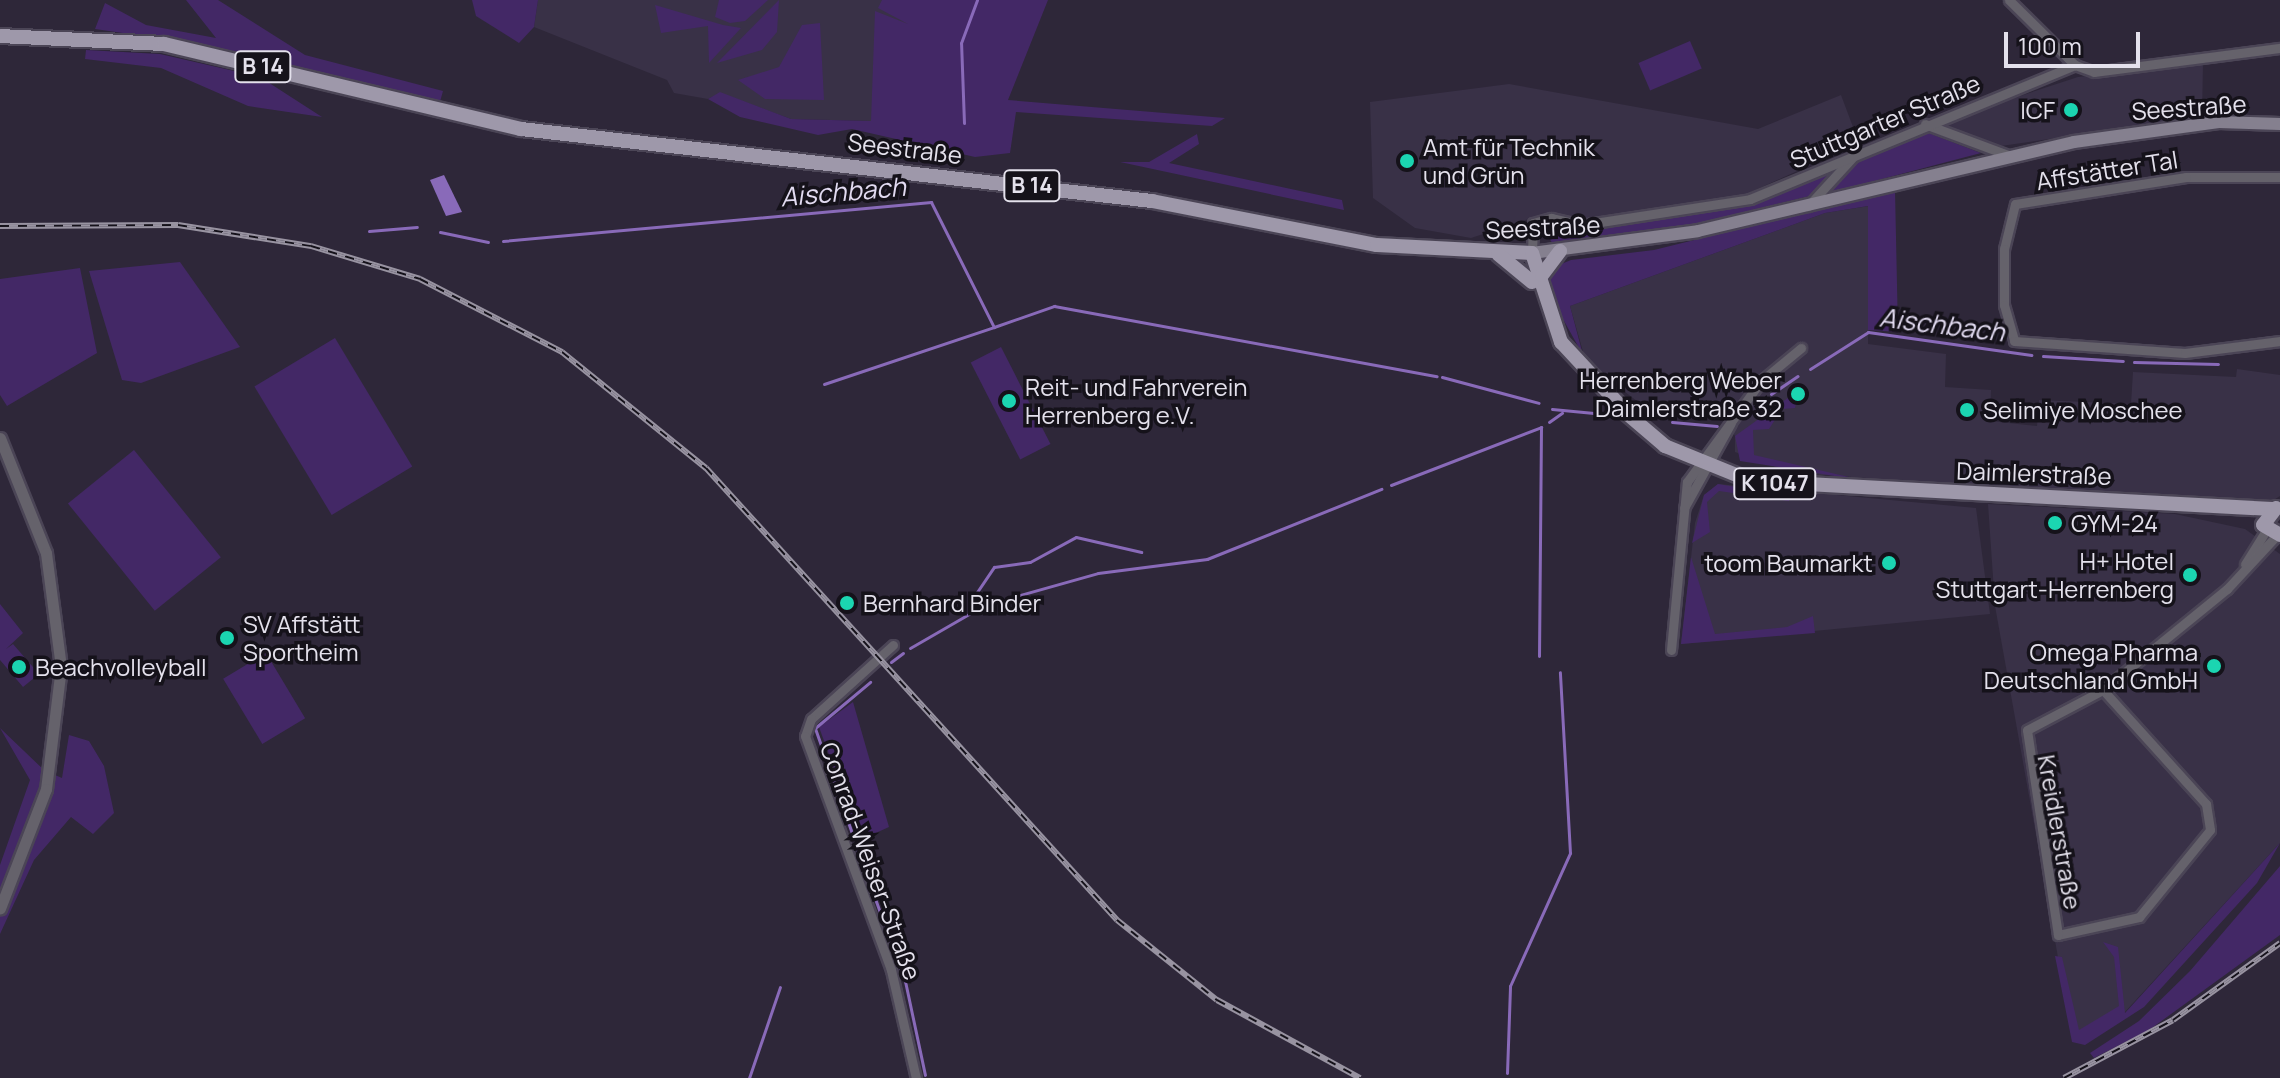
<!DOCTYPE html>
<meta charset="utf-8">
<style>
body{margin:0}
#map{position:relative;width:2280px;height:1078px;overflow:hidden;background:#2e2739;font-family:Manrope,sans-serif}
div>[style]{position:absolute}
.built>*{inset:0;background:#393147}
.green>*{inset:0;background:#432866;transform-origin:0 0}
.water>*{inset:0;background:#896ab9}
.stream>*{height:3px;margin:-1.5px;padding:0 1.5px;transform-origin:1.5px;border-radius:1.5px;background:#896ab9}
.roads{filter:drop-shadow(2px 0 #4b4556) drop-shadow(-2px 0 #4b4556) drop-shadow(0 2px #4b4556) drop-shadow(0 -2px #4b4556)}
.minor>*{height:9px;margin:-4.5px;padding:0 4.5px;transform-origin:4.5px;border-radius:4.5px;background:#65626b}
.tertiary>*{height:11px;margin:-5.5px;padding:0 5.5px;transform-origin:5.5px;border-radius:5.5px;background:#65626b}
.secondary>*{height:12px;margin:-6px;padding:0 6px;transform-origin:6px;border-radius:6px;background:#85808f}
.primary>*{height:14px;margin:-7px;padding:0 7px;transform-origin:7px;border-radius:7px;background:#9e98aa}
.rail>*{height:6px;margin-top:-3px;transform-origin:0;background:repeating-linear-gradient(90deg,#15121a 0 9px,#9893a1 0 18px);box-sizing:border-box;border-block:2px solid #9893a1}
.dots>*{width:22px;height:22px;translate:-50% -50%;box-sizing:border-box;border:4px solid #15121a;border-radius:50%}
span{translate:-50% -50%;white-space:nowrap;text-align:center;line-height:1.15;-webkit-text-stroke:7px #15121a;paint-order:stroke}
.shield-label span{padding:2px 6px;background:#15121a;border:2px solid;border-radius:6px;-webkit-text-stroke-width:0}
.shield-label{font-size:22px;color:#e4e1ec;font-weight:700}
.street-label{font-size:24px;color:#e4e1ec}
.poi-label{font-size:24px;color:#e4e1ec}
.right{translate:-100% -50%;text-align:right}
.left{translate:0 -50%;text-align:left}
.water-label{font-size:26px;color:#e2dbf1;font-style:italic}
.scale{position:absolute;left:2004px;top:32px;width:136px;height:36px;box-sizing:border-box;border:4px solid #e4e1ec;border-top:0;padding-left:10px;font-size:24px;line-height:28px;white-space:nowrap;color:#e4e1ec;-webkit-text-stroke:6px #15121a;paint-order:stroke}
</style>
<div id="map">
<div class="built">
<i style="clip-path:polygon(538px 0,1035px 0,871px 121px,791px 119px,720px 93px,708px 99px,674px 93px,667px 80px,534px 27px)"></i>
<i style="clip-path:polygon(2203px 63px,2202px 117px,1994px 147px,1943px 130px,1941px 122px,2078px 77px)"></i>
<i style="clip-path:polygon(1509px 84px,1758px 129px,1841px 95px,1859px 143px,1740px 197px,1578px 220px,1541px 215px,1471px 238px,1415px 228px,1373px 198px,1370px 102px)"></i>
<i style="clip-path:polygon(1869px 206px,1868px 344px,1946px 354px,1945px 387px,1991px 390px,1990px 421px,2037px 426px,2039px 400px,2131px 404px,2133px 372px,2236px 377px,2237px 369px,2280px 375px,2280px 496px,2266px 505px,1792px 473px,1735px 452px,1735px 436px,1721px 415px,1659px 418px,1586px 362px,1570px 306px,1825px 213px)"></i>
<i style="clip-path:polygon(1718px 484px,1976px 508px,1990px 614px,1681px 644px,1695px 523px,1704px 495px)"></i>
<i style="clip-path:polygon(1988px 504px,2175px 514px,2245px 529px,2280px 554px,2280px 843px,2124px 1013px,2073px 1041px,1995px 606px)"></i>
</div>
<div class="green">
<i style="clip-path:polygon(186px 0,218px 0,305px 55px,443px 91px,438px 109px,192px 43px,95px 29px,105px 3px,146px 25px,216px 38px)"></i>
<i style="clip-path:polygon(472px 0,538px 0,534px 27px,519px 43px,476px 16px)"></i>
<i style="clip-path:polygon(719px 0,768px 0,745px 21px,730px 23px,715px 17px)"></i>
<i style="clip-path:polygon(779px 0,777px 32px,762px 50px,717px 63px)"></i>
<i style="clip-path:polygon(882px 0,1048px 0,1008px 100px,1225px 118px,1212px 126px,1016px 112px,1010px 153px,975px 157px,852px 129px,818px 135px,740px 117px,708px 99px,720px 92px,791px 119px,871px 121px,875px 11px,908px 24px,878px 8px)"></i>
<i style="clip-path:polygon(655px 5px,723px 25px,741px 28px,709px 63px,708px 26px,661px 33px)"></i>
<i style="clip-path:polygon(820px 23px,824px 100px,765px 99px,738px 80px,779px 67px,802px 25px)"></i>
<i style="left:1690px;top:41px;width:30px;height:56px;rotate:67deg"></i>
<i style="clip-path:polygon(86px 50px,160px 54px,260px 77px,322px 117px,248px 106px,161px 68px,85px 59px)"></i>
<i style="clip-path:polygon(1926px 132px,1981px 153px,1825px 194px,1860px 158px)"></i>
<i style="clip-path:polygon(1197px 134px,1199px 144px,1169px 163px,1342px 200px,1344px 210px,1120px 162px,1149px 162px)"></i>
<i style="clip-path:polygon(1837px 171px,1810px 196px,1666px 231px,1553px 244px,1544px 231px,1551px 224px,1585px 231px,1733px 208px)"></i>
<i style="clip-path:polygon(1895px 190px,1898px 332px,1868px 330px,1868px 206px,1825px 213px,1570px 306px,1583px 355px,1554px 303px,1549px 269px,1571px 260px,1654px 250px)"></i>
<i style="clip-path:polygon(180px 262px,240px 347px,141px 383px,122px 380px,89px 271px)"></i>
<i style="clip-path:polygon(80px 268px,97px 353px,7px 406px,0 395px,0 279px)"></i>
<i style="left:335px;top:338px;width:150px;height:94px;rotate:59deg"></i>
<i style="left:1001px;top:347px;width:109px;height:34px;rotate:63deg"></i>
<i style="clip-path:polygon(1799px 390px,1795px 408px,1782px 409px,1769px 429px,1753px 430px,1754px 455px,1866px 481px,1740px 461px,1735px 436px)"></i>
<i style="left:134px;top:450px;width:138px;height:85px;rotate:51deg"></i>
<i style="clip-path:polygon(1718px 484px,1790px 496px,1789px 501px,1719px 491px,1707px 502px,1710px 532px,1692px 543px,1704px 495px)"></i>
<i style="clip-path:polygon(1691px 557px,1715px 634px,1787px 627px,1813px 616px,1815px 633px,1681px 644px)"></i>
<i style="clip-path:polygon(0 604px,23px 633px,6px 649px,13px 644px,39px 674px,23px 687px,0 660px)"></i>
<i style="left:266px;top:653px;width:76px;height:50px;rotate:59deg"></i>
<i style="clip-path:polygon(853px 702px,889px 827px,860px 840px,819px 727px)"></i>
<i style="clip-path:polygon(0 728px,46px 772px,0 898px,0 865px,30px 780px)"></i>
<i style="clip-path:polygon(69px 735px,89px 741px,104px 766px,114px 813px,93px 834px,71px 817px,34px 860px,0 934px,0 916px,55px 775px,62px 778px)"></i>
<i style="clip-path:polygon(2280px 843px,2257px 883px,2144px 1007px,2085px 1045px,2072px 1042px,2055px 956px,2062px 957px,2079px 1030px,2119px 1006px,2114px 957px,2103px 942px,2118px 947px,2125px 1013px)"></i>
<i style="clip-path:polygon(2280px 866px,2280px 935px,2149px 1030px,2094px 1058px,2090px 1053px,2139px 1021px,2190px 971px)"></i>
</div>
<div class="water">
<i style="clip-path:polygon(444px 175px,462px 212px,446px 216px,430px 180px)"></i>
</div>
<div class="stream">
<i style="left:964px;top:123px;width:80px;rotate:-92.1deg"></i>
<i style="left:961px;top:43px;width:46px;rotate:-69.6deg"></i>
<i style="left:369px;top:231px;width:48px;rotate:-4.8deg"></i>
<i style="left:440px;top:232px;width:49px;rotate:11.8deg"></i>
<i style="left:503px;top:241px;width:430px;rotate:-5.2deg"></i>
<i style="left:931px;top:202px;width:140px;rotate:63.3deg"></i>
<i style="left:994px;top:327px;width:64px;rotate:-19.3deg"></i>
<i style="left:1054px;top:306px;width:389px;rotate:10.4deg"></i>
<i style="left:2043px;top:356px;width:80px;rotate:3.6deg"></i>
<i style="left:2134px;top:362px;width:84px;rotate:1.4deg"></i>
<i style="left:1810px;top:369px;width:69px;rotate:-32.5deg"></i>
<i style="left:1868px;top:332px;width:165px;rotate:8deg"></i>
<i style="left:1442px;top:377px;width:100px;rotate:15deg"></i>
<i style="left:824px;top:384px;width:179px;rotate:-18.5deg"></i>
<i style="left:1771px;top:394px;width:32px;rotate:-34deg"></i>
<i style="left:1552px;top:409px;width:42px;rotate:5.4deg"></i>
<i style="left:1549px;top:422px;width:16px;rotate:-35deg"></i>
<i style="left:1672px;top:422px;width:45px;rotate:5.1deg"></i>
<i style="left:1391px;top:485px;width:161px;rotate:-21.1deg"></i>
<i style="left:1541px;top:427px;width:229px;rotate:90.5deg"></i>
<i style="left:975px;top:595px;width:34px;rotate:-56deg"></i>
<i style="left:994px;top:567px;width:36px;rotate:-8deg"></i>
<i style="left:1030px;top:562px;width:52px;rotate:-28.5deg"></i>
<i style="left:1076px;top:537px;width:67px;rotate:13deg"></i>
<i style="left:988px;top:604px;width:114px;rotate:-15.7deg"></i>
<i style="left:1098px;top:573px;width:110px;rotate:-7.3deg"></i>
<i style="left:1207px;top:559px;width:188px;rotate:-21.9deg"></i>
<i style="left:910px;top:648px;width:82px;rotate:-30deg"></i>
<i style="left:891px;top:662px;width:15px;rotate:-37deg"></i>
<i style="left:854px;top:839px;width:118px;rotate:-109.4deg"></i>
<i style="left:815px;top:728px;width:72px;rotate:-39.9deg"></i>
<i style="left:856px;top:846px;width:144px;rotate:70.1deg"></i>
<i style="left:905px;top:981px;width:96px;rotate:78deg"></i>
<i style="left:1507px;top:1073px;width:87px;rotate:-88deg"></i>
<i style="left:1510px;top:986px;width:146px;rotate:-65.7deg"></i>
<i style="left:1570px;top:853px;width:181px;rotate:-93.2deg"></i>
<i style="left:749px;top:1078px;width:96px;rotate:-71.2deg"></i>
</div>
<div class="roads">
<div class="minor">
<i style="left:2009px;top:0;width:93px;rotate:44.6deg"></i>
<i style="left:1925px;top:124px;width:89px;rotate:20.5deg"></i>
<i style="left:2280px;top:177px;width:94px;rotate:180deg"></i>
<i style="left:2186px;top:177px;width:173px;rotate:171deg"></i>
<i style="left:2015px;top:204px;width:46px;rotate:103.7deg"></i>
<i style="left:2004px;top:249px;width:56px;rotate:90deg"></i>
<i style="left:2004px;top:305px;width:37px;rotate:74deg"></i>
<i style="left:2014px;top:341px;width:171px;rotate:4deg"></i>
<i style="left:2185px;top:353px;width:96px;rotate:-7.2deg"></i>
<i style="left:1808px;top:206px;width:65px;rotate:-47.5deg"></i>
<i style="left:1532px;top:253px;width:30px;rotate:-88deg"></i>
<i style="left:1533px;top:223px;width:19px;rotate:-16deg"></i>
<i style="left:1551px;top:218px;width:31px;rotate:13deg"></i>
<i style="left:1581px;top:225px;width:171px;rotate:-8.7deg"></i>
<i style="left:1750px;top:199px;width:352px;rotate:-22.4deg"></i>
<i style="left:2075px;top:65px;width:20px;rotate:20deg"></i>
<i style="left:2094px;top:72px;width:188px;rotate:-7.4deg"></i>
<i style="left:1684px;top:508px;width:97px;rotate:-61.1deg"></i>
<i style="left:2245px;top:564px;width:40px;rotate:-58deg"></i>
<i style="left:893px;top:645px;width:110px;rotate:137.9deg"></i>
<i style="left:811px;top:719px;width:18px;rotate:109deg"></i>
<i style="left:805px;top:736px;width:249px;rotate:69.8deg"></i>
<i style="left:891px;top:970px;width:111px;rotate:77deg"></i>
<i style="left:1671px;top:650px;width:169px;rotate:-84.6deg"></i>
<i style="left:1687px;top:482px;width:125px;rotate:-53.8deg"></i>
<i style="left:1761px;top:381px;width:52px;rotate:-39.5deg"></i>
<i style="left:2103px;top:690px;width:154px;rotate:47.9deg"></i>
<i style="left:2206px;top:804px;width:26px;rotate:81deg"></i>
<i style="left:2210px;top:830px;width:112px;rotate:129.2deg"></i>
<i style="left:2139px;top:917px;width:83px;rotate:167.5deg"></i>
<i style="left:2058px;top:935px;width:207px;rotate:-98.6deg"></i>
<i style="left:2027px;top:730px;width:86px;rotate:-27.8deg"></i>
<i style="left:2103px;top:690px;width:160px;rotate:-39.2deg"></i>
<i style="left:2227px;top:589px;width:72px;rotate:-47.2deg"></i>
</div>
<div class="tertiary">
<i style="left:0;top:438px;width:124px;rotate:68.2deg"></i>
<i style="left:46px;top:553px;width:115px;rotate:82.5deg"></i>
<i style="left:61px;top:667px;width:123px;rotate:97deg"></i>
<i style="left:46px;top:789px;width:128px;rotate:111.1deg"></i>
</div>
<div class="secondary">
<i style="left:1532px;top:253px;width:167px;rotate:-7.5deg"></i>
<i style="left:1698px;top:231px;width:386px;rotate:-13.3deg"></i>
<i style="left:2074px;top:142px;width:146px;rotate:-7.9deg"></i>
<i style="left:2219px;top:122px;width:61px;rotate:1.9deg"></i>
</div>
<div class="primary">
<i style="left:0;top:36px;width:164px;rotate:2.8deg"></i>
<i style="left:164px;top:44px;width:367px;rotate:13.4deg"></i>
<i style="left:521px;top:129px;width:635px;rotate:6.51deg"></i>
<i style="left:1152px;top:201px;width:229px;rotate:11.1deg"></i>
<i style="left:1377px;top:245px;width:155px;rotate:3deg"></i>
<i style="left:1532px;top:253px;width:94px;rotate:72deg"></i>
<i style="left:1561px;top:342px;width:96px;rotate:47.1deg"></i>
<i style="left:1498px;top:254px;width:44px;rotate:39.5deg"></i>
<i style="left:1542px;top:275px;width:30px;rotate:-53deg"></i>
<i style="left:1618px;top:406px;width:62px;rotate:40.4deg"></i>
<i style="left:1665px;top:446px;width:93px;rotate:22.1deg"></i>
<i style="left:1751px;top:481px;width:522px;rotate:3.08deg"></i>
<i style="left:2276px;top:508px;width:21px;rotate:127deg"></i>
<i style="left:2263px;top:525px;width:20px;rotate:30deg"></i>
</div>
</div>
<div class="rail">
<i style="left:0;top:226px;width:178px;rotate:-0.3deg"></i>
<i style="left:178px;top:225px;width:135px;rotate:9deg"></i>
<i style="left:311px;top:246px;width:114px;rotate:16.8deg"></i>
<i style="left:420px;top:279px;width:160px;rotate:27.2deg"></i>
<i style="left:562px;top:352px;width:185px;rotate:38.9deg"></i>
<i style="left:706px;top:468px;width:611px;rotate:47.72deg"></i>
<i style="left:1117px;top:920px;width:128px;rotate:38.7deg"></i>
<i style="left:1217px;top:1000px;width:163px;rotate:28.6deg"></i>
<i style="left:2064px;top:1078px;width:123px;rotate:-28deg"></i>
<i style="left:2173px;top:1020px;width:132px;rotate:-35.7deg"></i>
</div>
<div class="dots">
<i style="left:2071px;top:110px;background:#1bd5b1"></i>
<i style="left:1407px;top:161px;background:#1bd5b1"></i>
<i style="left:1798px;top:394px;background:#1bd5b1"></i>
<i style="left:1009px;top:401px;background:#1bd5b1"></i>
<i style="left:1967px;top:410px;background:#1bd5b1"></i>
<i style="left:2055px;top:523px;background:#1bd5b1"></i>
<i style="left:1889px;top:563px;background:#1bd5b1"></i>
<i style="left:2190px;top:575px;background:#1bd5b1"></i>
<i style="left:847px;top:603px;background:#1bd5b1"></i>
<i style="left:227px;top:638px;background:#1bd5b1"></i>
<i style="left:2214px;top:666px;background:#1bd5b1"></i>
<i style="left:19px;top:667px;background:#1bd5b1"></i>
</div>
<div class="shield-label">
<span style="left:263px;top:67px">B 14</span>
<span style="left:1032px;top:186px">B 14</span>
<span style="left:1775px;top:484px">K 1047</span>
</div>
<div class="street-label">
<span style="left:2189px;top:107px;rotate:-4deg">Seestraße</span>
<span style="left:1885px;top:121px;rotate:-23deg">Stuttgarter Straße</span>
<span style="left:905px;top:148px;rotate:7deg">Seestraße</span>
<span style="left:2107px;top:170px;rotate:-9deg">Affstätter Tal</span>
<span style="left:1543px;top:227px;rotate:-3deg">Seestraße</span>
<span style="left:2034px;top:473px;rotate:2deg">Daimlerstraße</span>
<span style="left:2060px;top:832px;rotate:80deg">Kreidlerstraße</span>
<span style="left:871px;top:861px;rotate:70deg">Conrad-Weiser-Straße</span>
</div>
<div class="poi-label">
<span class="right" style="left:2055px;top:110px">ICF</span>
<span class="left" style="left:1423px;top:161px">Amt für Technik<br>und Grün</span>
<span class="right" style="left:1782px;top:394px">Herrenberg Weber<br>Daimlerstraße 32</span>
<span class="left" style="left:1025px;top:401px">Reit- und Fahrverein<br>Herrenberg e.V.</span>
<span class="left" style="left:1983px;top:410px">Selimiye Moschee</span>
<span class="left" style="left:2071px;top:523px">GYM-24</span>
<span class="right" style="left:2174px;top:575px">H+ Hotel<br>Stuttgart-Herrenberg</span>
<span class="right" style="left:1873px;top:563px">toom Baumarkt</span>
<span class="left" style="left:863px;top:603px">Bernhard Binder</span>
<span class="left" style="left:243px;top:638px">SV Affstätt<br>Sportheim</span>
<span class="right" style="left:2198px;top:666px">Omega Pharma<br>Deutschland GmbH</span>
<span class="left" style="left:35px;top:667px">Beachvolleyball</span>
</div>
<div class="water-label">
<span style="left:843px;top:192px;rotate:-5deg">Aischbach</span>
<span style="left:1942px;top:325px;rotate:7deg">Aischbach</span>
</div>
<div class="scale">100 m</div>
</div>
